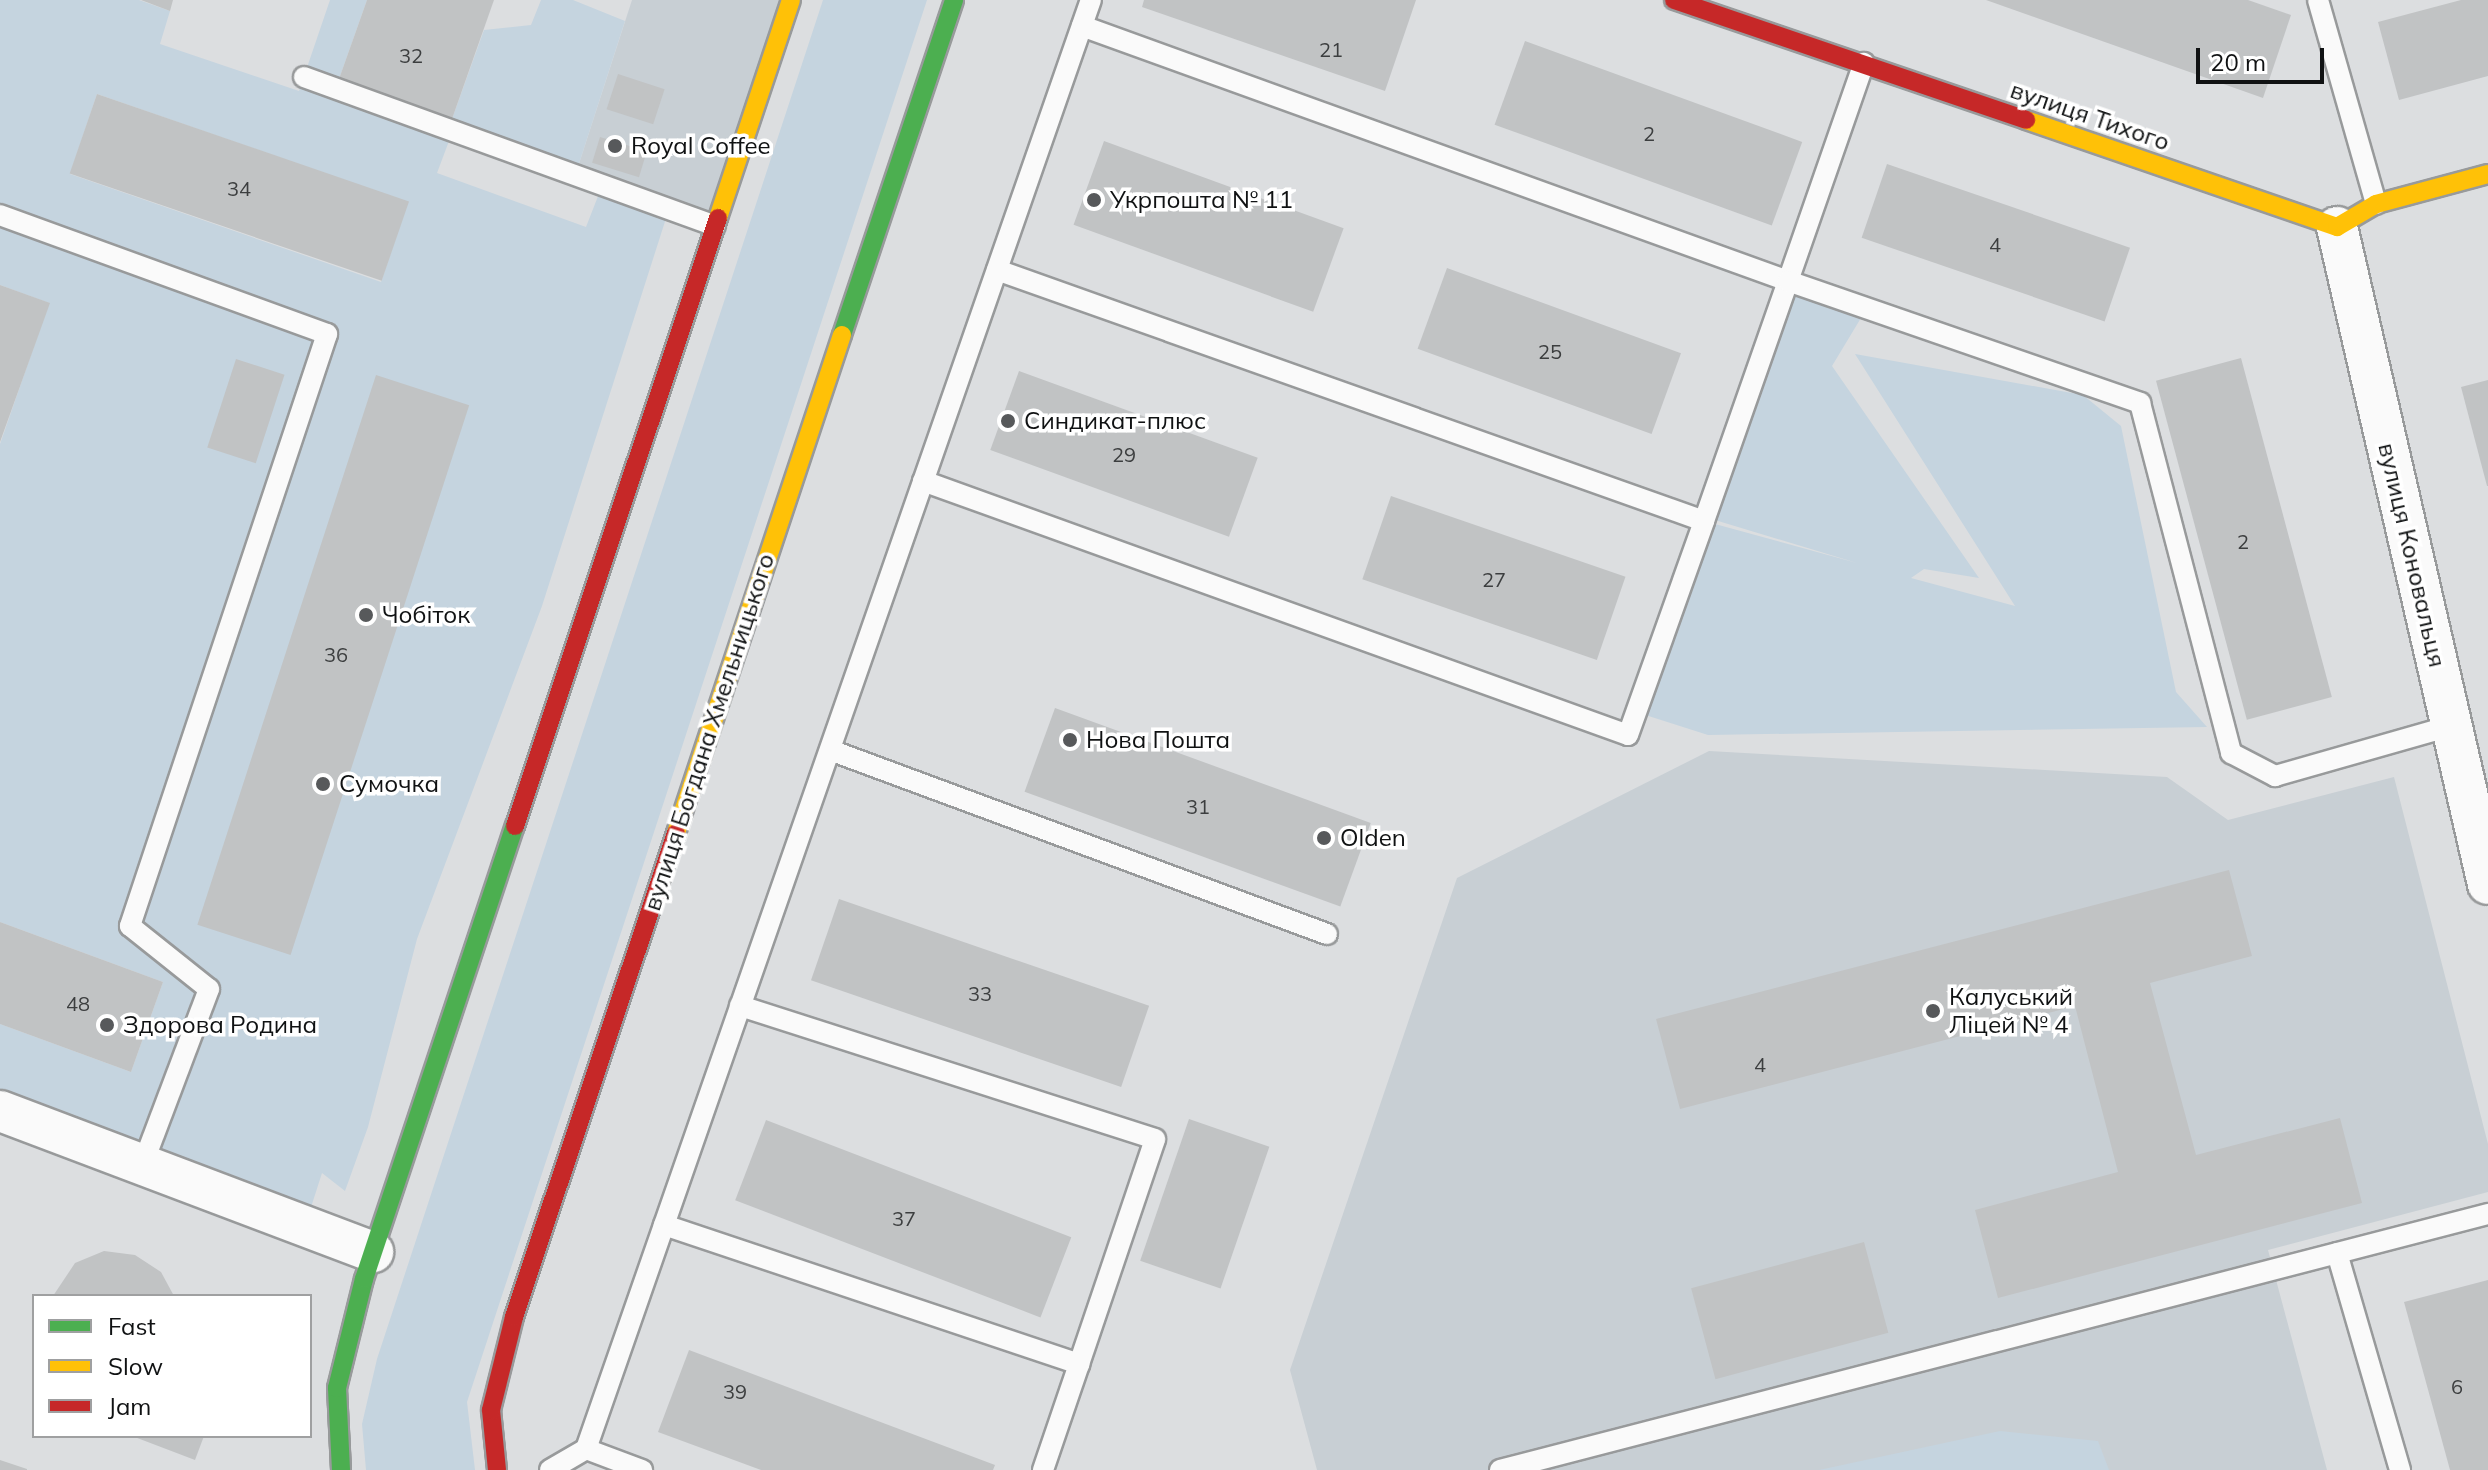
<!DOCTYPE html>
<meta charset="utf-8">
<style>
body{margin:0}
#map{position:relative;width:2488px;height:1470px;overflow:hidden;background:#dcdee0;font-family:Mulish,sans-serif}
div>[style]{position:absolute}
.built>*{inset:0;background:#c8cfd4}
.green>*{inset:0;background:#c5d4df}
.building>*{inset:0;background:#c1c3c4;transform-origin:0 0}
.roads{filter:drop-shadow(2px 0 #989a9b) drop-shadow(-2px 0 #989a9b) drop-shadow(0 2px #989a9b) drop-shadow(0 -2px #989a9b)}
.lane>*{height:20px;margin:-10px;padding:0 10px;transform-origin:10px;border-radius:10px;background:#fafafa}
.street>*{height:40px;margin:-20px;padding:0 20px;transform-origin:20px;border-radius:20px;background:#fafafa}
.fast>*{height:18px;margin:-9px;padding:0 9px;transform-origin:9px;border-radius:9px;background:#4caf50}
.slow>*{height:18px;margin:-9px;padding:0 9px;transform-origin:9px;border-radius:9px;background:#ffc107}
.jam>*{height:18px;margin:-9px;padding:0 9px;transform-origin:9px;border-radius:9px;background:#c62828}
.dots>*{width:22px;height:22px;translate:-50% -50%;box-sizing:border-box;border:4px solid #fff;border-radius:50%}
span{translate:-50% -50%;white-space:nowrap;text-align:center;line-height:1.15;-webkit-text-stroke:7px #fff;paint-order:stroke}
.number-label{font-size:20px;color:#3c3e3f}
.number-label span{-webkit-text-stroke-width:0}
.street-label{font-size:24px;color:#101213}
.poi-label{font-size:24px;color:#101213}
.left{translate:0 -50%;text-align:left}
.legend{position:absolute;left:32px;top:1294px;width:280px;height:144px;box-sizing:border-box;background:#fff;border:2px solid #9fa0a1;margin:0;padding:10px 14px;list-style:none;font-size:24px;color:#101213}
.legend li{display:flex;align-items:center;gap:16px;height:40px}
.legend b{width:40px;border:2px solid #9fa0a1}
.scale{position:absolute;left:2196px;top:48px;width:128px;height:36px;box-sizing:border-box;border:4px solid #101213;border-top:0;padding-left:10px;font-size:24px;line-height:28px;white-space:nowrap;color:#101213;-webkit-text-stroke:6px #fff;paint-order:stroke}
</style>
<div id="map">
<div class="built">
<i style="clip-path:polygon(632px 0,791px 0,715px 226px,575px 176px)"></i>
<i style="clip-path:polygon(1709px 751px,2167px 777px,2228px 820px,2394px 777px,2488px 1144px,2488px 1192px,2268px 1250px,2327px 1470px,1317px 1470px,1290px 1370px,1457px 878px)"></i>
</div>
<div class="green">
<i style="clip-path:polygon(evenodd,0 0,139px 0,170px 11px,160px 44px,299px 91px,330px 0,367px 0,339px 79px,452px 119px,484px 30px,531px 25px,541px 0,573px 0,625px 21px,575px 176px,452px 133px,437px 173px,586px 227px,602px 186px,669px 209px,542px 606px,417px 939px,368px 1127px,345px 1191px,322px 1173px,304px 1229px,0 1109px,0 1024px,131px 1072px,163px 982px,0 922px,0 444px,49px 303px,0 285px,0 0,97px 94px,408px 202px,381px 282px,70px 174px,97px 94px)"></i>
<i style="clip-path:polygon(823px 0,927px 0,467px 1402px,475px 1470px,366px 1470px,362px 1424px,377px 1359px)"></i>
<i style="clip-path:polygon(1788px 281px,1867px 308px,1832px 366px,1979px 578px,1924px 569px,1911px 578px,2015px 606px,1855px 354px,2083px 395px,2121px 426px,2176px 692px,2207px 727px,1708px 735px,1636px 712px,1704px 521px,1857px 563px,1705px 517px)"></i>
<i style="clip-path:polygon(2000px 1431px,2098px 1441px,2109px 1470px,1819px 1470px)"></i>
</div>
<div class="building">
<i style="clip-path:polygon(141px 0,173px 0,170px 11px)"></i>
<i style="clip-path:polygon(367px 0,494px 0,452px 119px,339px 79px)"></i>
<i style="clip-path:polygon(1144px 0,1416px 0,1385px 91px,1142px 7px)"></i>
<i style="clip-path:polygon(1986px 0,2248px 0,2291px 15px,2263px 98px)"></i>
<i style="clip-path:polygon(2461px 0,2488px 0,2488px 76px,2399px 100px,2378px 22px)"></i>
<i style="left:1525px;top:41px;width:295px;height:89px;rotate:20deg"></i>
<i style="left:618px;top:74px;width:49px;height:37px;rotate:18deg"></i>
<i style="left:97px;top:94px;width:330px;height:84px;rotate:19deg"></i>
<i style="left:600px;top:137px;width:49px;height:27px;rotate:17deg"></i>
<i style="left:1104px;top:141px;width:255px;height:89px;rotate:20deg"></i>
<i style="left:1887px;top:164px;width:257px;height:78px;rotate:19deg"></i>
<i style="left:1447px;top:268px;width:249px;height:86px;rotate:20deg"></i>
<i style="clip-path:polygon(0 285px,50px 303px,0 442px)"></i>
<i style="left:2241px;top:358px;width:351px;height:88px;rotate:75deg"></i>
<i style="left:236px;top:359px;width:51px;height:93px;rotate:18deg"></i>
<i style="left:1019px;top:371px;width:254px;height:84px;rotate:20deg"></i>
<i style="left:376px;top:375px;width:98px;height:578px;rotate:18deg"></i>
<i style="clip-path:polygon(2488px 380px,2488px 486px,2487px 486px,2461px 387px)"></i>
<i style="left:1391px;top:496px;width:248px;height:88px;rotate:19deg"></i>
<i style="left:1055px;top:708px;width:336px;height:89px;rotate:20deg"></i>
<i style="clip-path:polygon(2229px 870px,2252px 956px,2150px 983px,2196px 1155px,2340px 1118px,2362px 1203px,1998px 1298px,1975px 1210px,2118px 1172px,2075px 1006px,1680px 1109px,1656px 1019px)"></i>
<i style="left:839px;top:899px;width:328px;height:86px;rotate:19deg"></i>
<i style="clip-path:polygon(0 922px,163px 982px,131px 1072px,0 1024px)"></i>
<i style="left:1189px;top:1119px;width:85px;height:150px;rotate:19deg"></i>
<i style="left:766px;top:1120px;width:327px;height:86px;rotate:21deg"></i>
<i style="left:1864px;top:1242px;width:94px;height:179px;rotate:75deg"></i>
<i style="clip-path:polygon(104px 1251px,135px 1255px,161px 1272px,174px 1296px,53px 1296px,75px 1263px)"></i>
<i style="clip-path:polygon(2488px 1280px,2488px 1470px,2450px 1470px,2404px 1302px)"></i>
<i style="clip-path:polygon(689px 1350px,995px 1465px,993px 1470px,761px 1470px,658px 1432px)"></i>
<i style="clip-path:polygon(132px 1436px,204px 1436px,195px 1460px)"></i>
<i style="clip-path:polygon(0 1460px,27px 1469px,27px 1470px,0 1470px)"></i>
</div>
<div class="roads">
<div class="lane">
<i style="left:2318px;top:0;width:212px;rotate:74.1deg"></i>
<i style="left:1082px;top:26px;width:751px;rotate:19.86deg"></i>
<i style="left:1788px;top:281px;width:231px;rotate:-70.8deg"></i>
<i style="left:304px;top:77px;width:437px;rotate:19.9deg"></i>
<i style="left:0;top:215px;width:348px;rotate:20deg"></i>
<i style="left:327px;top:334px;width:624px;rotate:108.41deg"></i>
<i style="left:130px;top:926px;width:101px;rotate:38.6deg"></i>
<i style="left:209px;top:989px;width:189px;rotate:110.7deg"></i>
<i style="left:997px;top:270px;width:750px;rotate:19.55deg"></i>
<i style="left:1704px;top:521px;width:254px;rotate:-70.7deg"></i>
<i style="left:1788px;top:281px;width:373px;rotate:19.1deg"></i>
<i style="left:2140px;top:403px;width:362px;rotate:75.4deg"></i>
<i style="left:2231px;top:753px;width:50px;rotate:27.6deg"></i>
<i style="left:2275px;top:776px;width:182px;rotate:-15.9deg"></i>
<i style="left:923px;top:481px;width:749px;rotate:19.81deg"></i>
<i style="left:1628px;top:735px;width:227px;rotate:-70.4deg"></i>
<i style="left:830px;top:750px;width:530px;rotate:20.32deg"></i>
<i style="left:664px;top:1225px;width:438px;rotate:18.5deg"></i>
<i style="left:1079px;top:1364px;width:237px;rotate:-71.3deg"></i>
<i style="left:1155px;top:1139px;width:436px;rotate:-162.2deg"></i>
<i style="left:2337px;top:1253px;width:226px;rotate:73.8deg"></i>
<i style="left:586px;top:1449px;width:60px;rotate:20.6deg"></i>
<i style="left:550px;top:1470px;width:42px;rotate:-30.3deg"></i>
<i style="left:586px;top:1449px;width:1534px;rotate:-70.79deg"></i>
<i style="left:1043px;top:1470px;width:112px;rotate:-71.2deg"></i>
<i style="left:1500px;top:1470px;width:1021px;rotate:-14.53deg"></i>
</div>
<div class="street">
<i style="left:2337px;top:227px;width:674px;rotate:77.06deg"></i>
<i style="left:0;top:1111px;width:399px;rotate:20.7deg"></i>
</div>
<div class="fast">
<i style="left:842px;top:335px;width:353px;rotate:-71.5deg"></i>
<i style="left:341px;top:1470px;width:82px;rotate:-92.8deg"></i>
<i style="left:337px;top:1388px;width:112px;rotate:-76.1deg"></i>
<i style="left:364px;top:1279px;width:478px;rotate:-71.6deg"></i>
</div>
<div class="slow">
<i style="left:2026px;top:120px;width:329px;rotate:19deg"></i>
<i style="left:2337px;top:227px;width:45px;rotate:-30.5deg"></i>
<i style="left:2376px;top:204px;width:116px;rotate:-15deg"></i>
<i style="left:718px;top:218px;width:230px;rotate:-71.5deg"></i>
<i style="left:676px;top:833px;width:525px;rotate:-71.57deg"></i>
</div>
<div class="jam">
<i style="left:1674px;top:0;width:372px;rotate:18.8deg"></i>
<i style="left:515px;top:826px;width:641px;rotate:-71.54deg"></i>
<i style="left:497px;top:1470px;width:60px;rotate:-95.7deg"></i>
<i style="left:491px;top:1410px;width:96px;rotate:-76.1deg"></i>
<i style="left:514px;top:1317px;width:510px;rotate:-71.49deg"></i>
</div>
</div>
<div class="dots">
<i style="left:615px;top:146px;background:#57595b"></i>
<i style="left:1094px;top:200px;background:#57595b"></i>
<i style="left:1008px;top:421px;background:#57595b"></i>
<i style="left:366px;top:615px;background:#57595b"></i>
<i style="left:1070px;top:740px;background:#57595b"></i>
<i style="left:323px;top:784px;background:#57595b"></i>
<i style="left:1324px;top:838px;background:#57595b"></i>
<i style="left:1933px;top:1011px;background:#57595b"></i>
<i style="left:107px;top:1025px;background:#57595b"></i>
</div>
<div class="number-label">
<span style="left:1331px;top:49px">21</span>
<span style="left:411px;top:55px">32</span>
<span style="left:1649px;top:133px">2</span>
<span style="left:239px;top:188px">34</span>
<span style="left:1995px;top:244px">4</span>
<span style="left:1550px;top:351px">25</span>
<span style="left:1124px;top:454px">29</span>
<span style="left:2243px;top:541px">2</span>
<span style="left:1494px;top:579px">27</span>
<span style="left:336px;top:654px">36</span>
<span style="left:1198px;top:806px">31</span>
<span style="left:980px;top:993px">33</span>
<span style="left:78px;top:1003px">48</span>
<span style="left:1760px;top:1064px">4</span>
<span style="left:904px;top:1218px">37</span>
<span style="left:2457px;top:1386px">6</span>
<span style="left:735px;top:1391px">39</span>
</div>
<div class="street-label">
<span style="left:2090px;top:116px;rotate:19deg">вулиця Тихого</span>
<span style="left:2412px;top:555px;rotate:77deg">вулиця Коновальця</span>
<span style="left:709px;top:732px;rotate:-72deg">вулиця Богдана Хмельницького</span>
</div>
<div class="poi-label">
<span class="left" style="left:631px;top:146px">Royal Coffee</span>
<span class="left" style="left:1110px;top:200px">Укрпошта № 11</span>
<span class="left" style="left:1024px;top:421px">Синдикат-плюс</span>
<span class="left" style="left:382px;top:615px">Чобіток</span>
<span class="left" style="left:1086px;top:740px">Нова Пошта</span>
<span class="left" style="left:339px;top:784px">Сумочка</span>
<span class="left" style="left:1340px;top:838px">Olden</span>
<span class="left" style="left:1949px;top:1011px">Калуський<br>Ліцей № 4</span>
<span class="left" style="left:123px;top:1025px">Здорова Родина</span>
</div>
<ul class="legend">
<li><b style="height:10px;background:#4caf50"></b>Fast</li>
<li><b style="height:10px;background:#ffc107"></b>Slow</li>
<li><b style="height:10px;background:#c62828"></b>Jam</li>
</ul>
<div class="scale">20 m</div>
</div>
